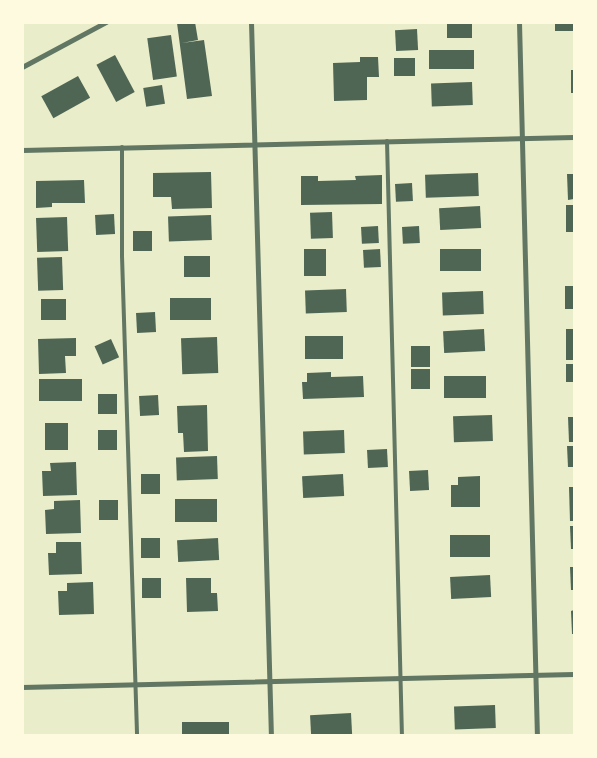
<!DOCTYPE html>
<style>
body{margin:0}
#map{position:relative;width:597px;height:758px;overflow:hidden;background:#e9edc9;font-family:Lato,sans-serif}
div>[style]{position:absolute}
.building>*{inset:0;background:#4f6655;transform-origin:0 0}
.service>*{height:4px;margin:-2px;padding:0 2px;transform-origin:2px;border-radius:2px;background:#617663}
.minor>*{height:5px;margin:-2.5px;padding:0 2.5px;transform-origin:2.5px;border-radius:2.5px;background:#617663}
span{translate:-50% -50%;white-space:nowrap;text-align:center;line-height:1.15;-webkit-text-stroke:4px #fefae0;paint-order:stroke}
.frame{position:absolute;inset:0;border:24px solid #fefae0;pointer-events:none}
</style>
<div id="map">
<div class="building">
<i style="clip-path:polygon(183px 22px,195px 22px,198px 40px,182px 43px,204px 40px,212px 96px,187px 99px,177px 23px)"></i>
<i style="left:447px;top:22px;width:25px;height:16px"></i>
<i style="left:555px;top:22px;width:19px;height:9px"></i>
<i style="left:417px;top:29px;width:21px;height:22px;rotate:87deg"></i>
<i style="left:171px;top:35px;width:42px;height:24px;rotate:82deg"></i>
<i style="left:474px;top:50px;width:19px;height:45px;rotate:90deg"></i>
<i style="left:115px;top:55px;width:42px;height:21px;rotate:62deg"></i>
<i style="clip-path:polygon(360px 57px,378px 57px,379px 77px,367px 77px,367px 100px,334px 101px,333px 63px,360px 62px)"></i>
<i style="left:394px;top:58px;width:21px;height:18px"></i>
<i style="left:574px;top:70px;width:23px;height:3px;rotate:90deg"></i>
<i style="left:78px;top:76px;width:25px;height:42px;rotate:61deg"></i>
<i style="left:472px;top:82px;width:23px;height:41px;rotate:88deg"></i>
<i style="left:162px;top:85px;width:19px;height:19px;rotate:81deg"></i>
<i style="clip-path:polygon(211px 172px,212px 208px,172px 209px,171px 197px,153px 197px,153px 173px)"></i>
<i style="left:478px;top:173px;width:23px;height:53px;rotate:88deg"></i>
<i style="clip-path:polygon(567px 174px,574px 174px,574px 199px,568px 200px)"></i>
<i style="clip-path:polygon(382px 175px,382px 204px,301px 205px,301px 176px,318px 176px,318px 181px,356px 180px,355px 176px)"></i>
<i style="clip-path:polygon(84px 180px,85px 203px,52px 203px,52px 207px,36px 208px,36px 181px)"></i>
<i style="left:412px;top:183px;width:18px;height:17px;rotate:87deg"></i>
<i style="left:566px;top:205px;width:8px;height:27px"></i>
<i style="left:480px;top:206px;width:22px;height:41px;rotate:87deg"></i>
<i style="left:332px;top:212px;width:26px;height:22px;rotate:88deg"></i>
<i style="left:114px;top:214px;width:20px;height:19px;rotate:87deg"></i>
<i style="left:211px;top:215px;width:25px;height:43px;rotate:88deg"></i>
<i style="left:67px;top:217px;width:34px;height:31px;rotate:88deg"></i>
<i style="left:378px;top:226px;width:17px;height:17px;rotate:87deg"></i>
<i style="left:419px;top:226px;width:17px;height:17px;rotate:87deg"></i>
<i style="left:133px;top:231px;width:19px;height:20px"></i>
<i style="left:304px;top:249px;width:22px;height:27px"></i>
<i style="left:380px;top:249px;width:18px;height:17px;rotate:87deg"></i>
<i style="left:481px;top:249px;width:22px;height:41px;rotate:90deg"></i>
<i style="left:184px;top:256px;width:26px;height:21px"></i>
<i style="left:62px;top:257px;width:33px;height:25px;rotate:88deg"></i>
<i style="left:574px;top:286px;width:23px;height:9px;rotate:90deg"></i>
<i style="left:346px;top:289px;width:23px;height:41px;rotate:88deg"></i>
<i style="left:483px;top:291px;width:23px;height:41px;rotate:88deg"></i>
<i style="left:211px;top:298px;width:22px;height:41px;rotate:90deg"></i>
<i style="left:41px;top:299px;width:25px;height:21px"></i>
<i style="left:155px;top:312px;width:20px;height:19px;rotate:87deg"></i>
<i style="left:484px;top:329px;width:22px;height:41px;rotate:87deg"></i>
<i style="left:566px;top:329px;width:8px;height:31px"></i>
<i style="left:305px;top:336px;width:38px;height:23px"></i>
<i style="left:217px;top:337px;width:36px;height:36px;rotate:88deg"></i>
<i style="clip-path:polygon(76px 338px,76px 356px,65px 356px,66px 373px,39px 374px,38px 339px)"></i>
<i style="left:111px;top:339px;width:20px;height:18px;rotate:66deg"></i>
<i style="left:430px;top:346px;width:21px;height:19px;rotate:90deg"></i>
<i style="left:574px;top:364px;width:18px;height:8px;rotate:90deg"></i>
<i style="left:411px;top:369px;width:19px;height:20px"></i>
<i style="clip-path:polygon(331px 372px,331px 377px,363px 376px,364px 397px,303px 399px,302px 382px,307px 382px,307px 373px)"></i>
<i style="left:486px;top:376px;width:22px;height:42px;rotate:90deg"></i>
<i style="left:82px;top:379px;width:22px;height:43px;rotate:90deg"></i>
<i style="left:98px;top:394px;width:19px;height:20px"></i>
<i style="left:158px;top:395px;width:20px;height:19px;rotate:87deg"></i>
<i style="clip-path:polygon(207px 405px,208px 451px,184px 452px,183px 433px,178px 433px,177px 406px)"></i>
<i style="left:492px;top:415px;width:26px;height:39px;rotate:88deg"></i>
<i style="clip-path:polygon(568px 417px,574px 417px,574px 442px,569px 442px)"></i>
<i style="left:68px;top:423px;width:27px;height:23px;rotate:90deg"></i>
<i style="left:98px;top:430px;width:19px;height:20px"></i>
<i style="left:344px;top:430px;width:23px;height:41px;rotate:88deg"></i>
<i style="clip-path:polygon(567px 446px,574px 446px,574px 467px,568px 467px)"></i>
<i style="left:387px;top:449px;width:18px;height:20px;rotate:87deg"></i>
<i style="left:217px;top:456px;width:23px;height:41px;rotate:88deg"></i>
<i style="clip-path:polygon(76px 462px,77px 495px,43px 496px,42px 471px,51px 471px,50px 463px)"></i>
<i style="left:428px;top:470px;width:20px;height:19px;rotate:87deg"></i>
<i style="left:141px;top:474px;width:19px;height:20px"></i>
<i style="left:343px;top:474px;width:22px;height:41px;rotate:87deg"></i>
<i style="clip-path:polygon(480px 476px,480px 507px,451px 507px,451px 485px,458px 485px,458px 477px)"></i>
<i style="clip-path:polygon(569px 487px,574px 487px,574px 521px,570px 521px)"></i>
<i style="left:217px;top:499px;width:23px;height:42px;rotate:90deg"></i>
<i style="clip-path:polygon(80px 500px,81px 533px,46px 534px,45px 510px,54px 509px,54px 501px)"></i>
<i style="left:99px;top:500px;width:19px;height:20px"></i>
<i style="clip-path:polygon(570px 526px,574px 526px,574px 549px,571px 549px)"></i>
<i style="left:490px;top:535px;width:22px;height:40px;rotate:90deg"></i>
<i style="left:141px;top:538px;width:19px;height:20px"></i>
<i style="left:218px;top:538px;width:22px;height:41px;rotate:87deg"></i>
<i style="clip-path:polygon(56px 542px,81px 542px,82px 574px,49px 575px,48px 553px,56px 553px)"></i>
<i style="clip-path:polygon(570px 567px,574px 567px,574px 590px,571px 590px)"></i>
<i style="left:490px;top:575px;width:22px;height:40px;rotate:87deg"></i>
<i style="left:142px;top:578px;width:19px;height:20px"></i>
<i style="clip-path:polygon(186px 578px,211px 578px,211px 593px,217px 593px,218px 611px,187px 612px)"></i>
<i style="clip-path:polygon(93px 582px,94px 614px,59px 615px,58px 591px,67px 591px,67px 583px)"></i>
<i style="clip-path:polygon(574px 610px,574px 634px,572px 634px,571px 611px)"></i>
<i style="left:495px;top:705px;width:23px;height:41px;rotate:88deg"></i>
<i style="left:351px;top:713px;width:22px;height:41px;rotate:87deg"></i>
<i style="left:229px;top:722px;width:14px;height:47px;rotate:90deg"></i>
</div>
<div class="service">
<i style="left:387px;top:141px;width:595px;rotate:88.56deg"></i>
<i style="left:122px;top:147px;width:109px;rotate:90deg"></i>
<i style="left:122px;top:256px;width:480px;rotate:88.2deg"></i>
</div>
<div class="minor">
<i style="left:251px;top:22px;width:714px;rotate:88.4deg"></i>
<i style="left:519px;top:22px;width:714px;rotate:88.56deg"></i>
<i style="left:22px;top:67px;width:95px;rotate:-28.2deg"></i>
<i style="left:22px;top:150px;width:552px;rotate:-1.35deg"></i>
<i style="left:22px;top:687px;width:552px;rotate:-1.35deg"></i>
</div>
<div class="frame"></div>
</div>
